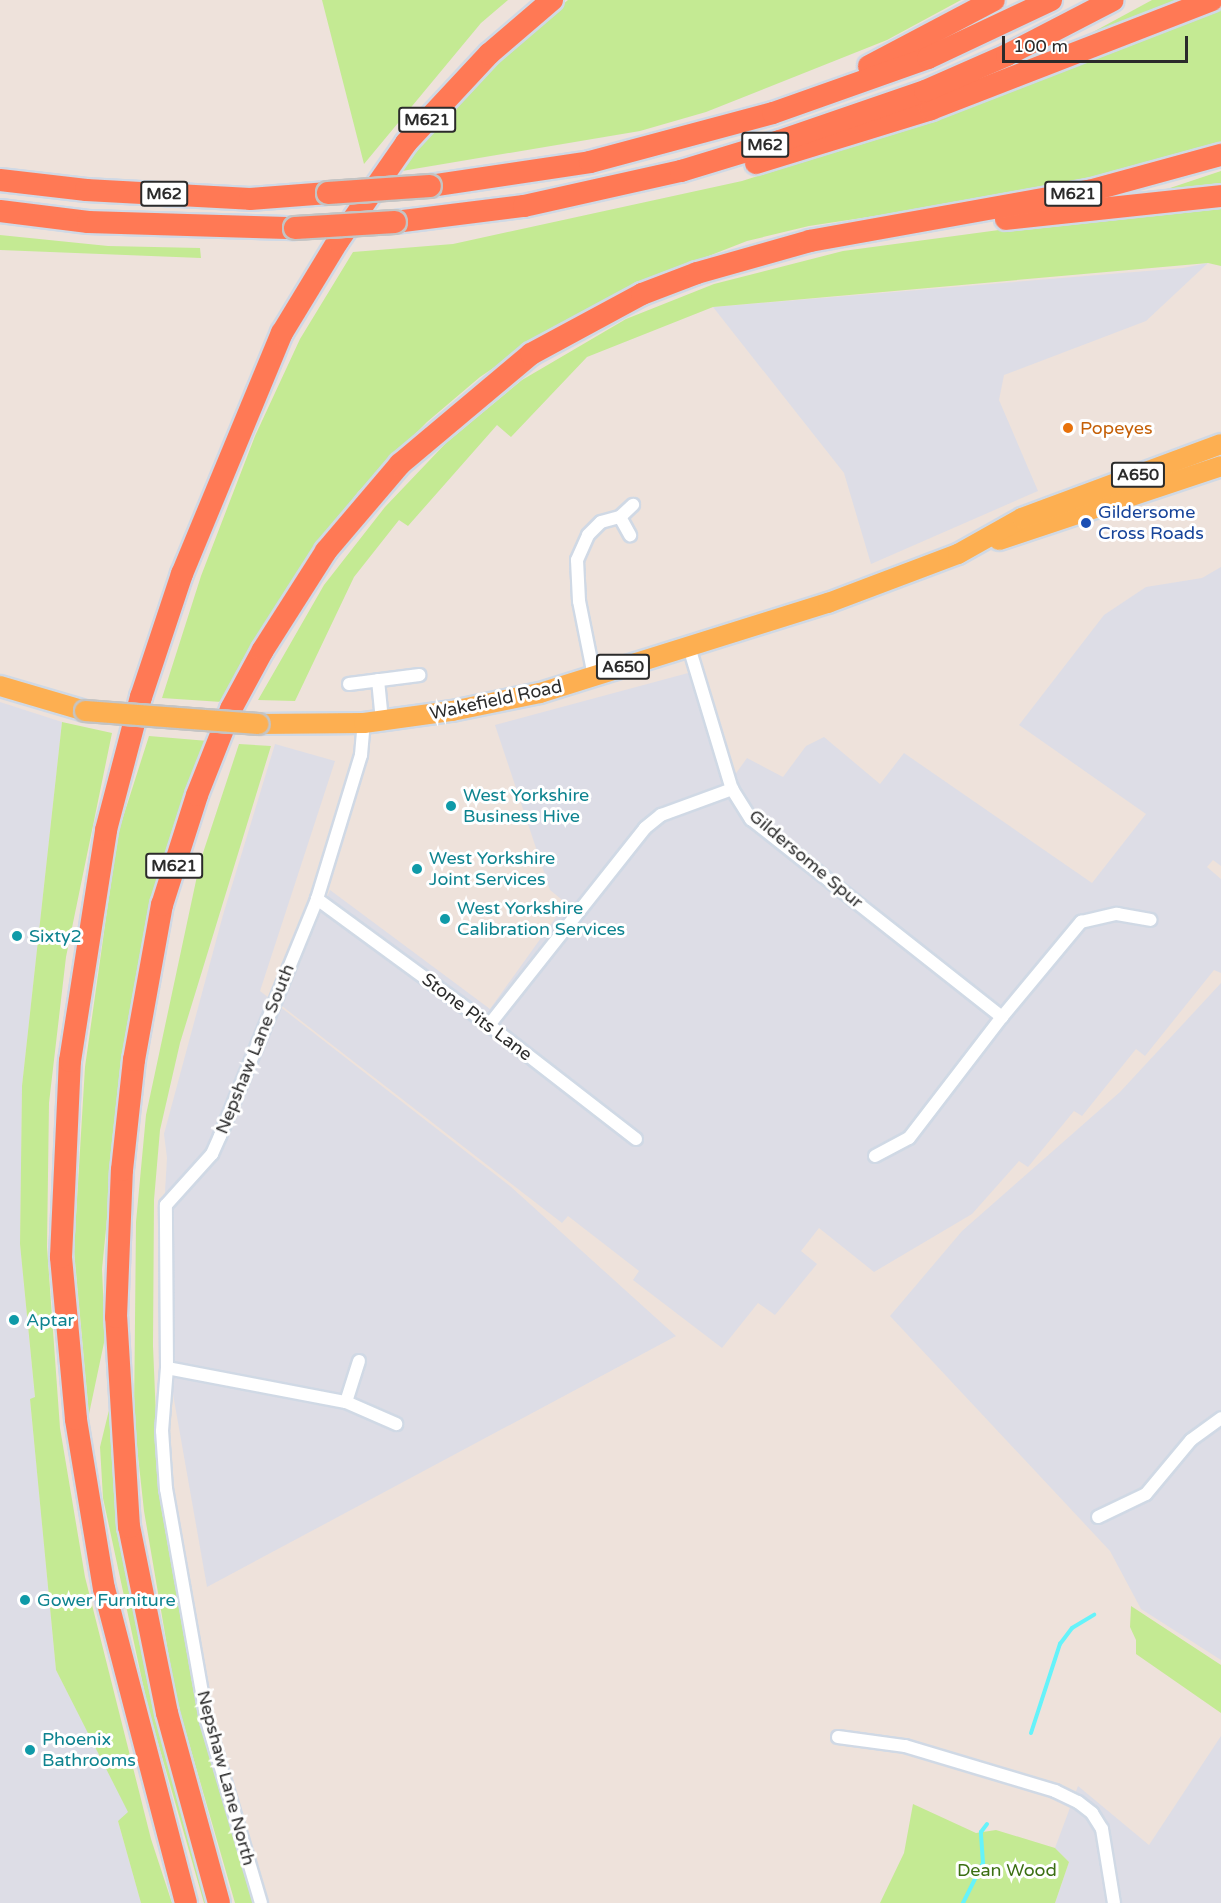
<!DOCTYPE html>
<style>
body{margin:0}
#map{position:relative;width:1221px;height:1903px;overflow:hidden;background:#eee2db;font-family:"Varela Round",sans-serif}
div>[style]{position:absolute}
.industrial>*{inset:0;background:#dddde6}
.green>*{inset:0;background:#c4ea93}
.stream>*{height:4px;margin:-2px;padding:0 2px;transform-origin:2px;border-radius:2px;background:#65f3fa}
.roads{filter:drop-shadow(2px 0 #d0d9e5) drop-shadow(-2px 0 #d0d9e5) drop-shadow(0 2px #d0d9e5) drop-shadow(0 -2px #d0d9e5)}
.street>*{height:12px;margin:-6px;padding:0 6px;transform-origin:6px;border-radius:6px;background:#fff}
.primary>*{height:20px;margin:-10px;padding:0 10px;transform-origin:10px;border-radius:10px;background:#fdaf51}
.highway>*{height:22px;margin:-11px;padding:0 11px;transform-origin:11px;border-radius:11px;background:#ff7955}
.bridges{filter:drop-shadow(2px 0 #c4c4c4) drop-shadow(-2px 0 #c4c4c4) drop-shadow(0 2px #c4c4c4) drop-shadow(0 -2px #c4c4c4)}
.primary-bridge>*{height:20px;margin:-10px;padding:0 10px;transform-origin:10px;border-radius:10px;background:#fdaf51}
.highway-bridge>*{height:22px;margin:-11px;padding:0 11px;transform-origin:11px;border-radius:11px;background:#ff7955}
.dots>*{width:16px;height:16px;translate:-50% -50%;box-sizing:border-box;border:3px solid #fff;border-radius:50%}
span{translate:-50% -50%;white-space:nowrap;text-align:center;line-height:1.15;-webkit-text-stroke:6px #fff;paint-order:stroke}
.shield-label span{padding:2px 4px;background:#fff;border:2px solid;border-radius:4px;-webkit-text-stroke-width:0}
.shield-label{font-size:16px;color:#2b2b2b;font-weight:700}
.food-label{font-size:18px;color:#c56008}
.left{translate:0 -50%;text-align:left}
.transit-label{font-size:18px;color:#164399}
.street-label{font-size:18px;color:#2b2b2b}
.culture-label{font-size:18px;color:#0d838f}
.park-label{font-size:18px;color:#3b6f13}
.scale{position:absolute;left:1002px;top:36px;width:186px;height:27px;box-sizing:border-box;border:3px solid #2b2b2b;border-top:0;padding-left:8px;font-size:18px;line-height:21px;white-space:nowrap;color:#2b2b2b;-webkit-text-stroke:4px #fff;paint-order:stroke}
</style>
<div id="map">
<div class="industrial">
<i style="clip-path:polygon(1208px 263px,1146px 321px,1004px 375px,999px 400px,1038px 491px,871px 564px,844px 473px,713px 307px,1183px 268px)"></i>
<i style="clip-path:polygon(1221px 567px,1221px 866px,1213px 860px,1207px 867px,1221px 879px,1221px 973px,1214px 970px,1145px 1056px,1136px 1049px,1082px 1116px,1074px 1111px,1028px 1167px,1019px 1161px,972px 1214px,874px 1272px,819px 1228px,801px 1251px,817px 1264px,775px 1315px,758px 1303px,722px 1348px,633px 1280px,639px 1271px,568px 1216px,562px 1223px,282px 1006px,330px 890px,490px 1009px,566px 903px,550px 890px,495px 725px,703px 669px,734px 776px,747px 758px,783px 777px,806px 746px,824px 737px,880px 784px,904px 753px,1092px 883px,1146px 814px,1019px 725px,1104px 615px,1146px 587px,1202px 578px)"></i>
<i style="clip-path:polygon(0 702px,62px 722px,22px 1086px,20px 1244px,35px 1398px,30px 1399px,56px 1670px,129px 1813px,118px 1821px,141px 1903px,0 1903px)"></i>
<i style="clip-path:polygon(275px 744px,335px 761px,260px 991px,510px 1186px,676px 1336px,207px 1587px,158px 1309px,167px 1158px,164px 1134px,223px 915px)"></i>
<i style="clip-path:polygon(1221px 983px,1221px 1660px,1141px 1609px,1110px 1551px,890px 1316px,962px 1231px,1120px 1092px)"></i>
<i style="clip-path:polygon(1221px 1736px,1221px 1903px,1055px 1903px,1069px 1862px,1055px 1848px,1078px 1786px,1149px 1845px)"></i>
</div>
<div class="green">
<i style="clip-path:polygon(322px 0,508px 0,481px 23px,364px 164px)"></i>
<i style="clip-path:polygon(568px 0,961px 0,887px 40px,706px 112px,640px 131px,396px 172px,492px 64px)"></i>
<i style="clip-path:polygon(1152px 0,1186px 0,1083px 40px,1082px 38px)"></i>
<i style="clip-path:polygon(1221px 10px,1221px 144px,1059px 188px,809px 226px,747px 241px,632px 286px,553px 328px,480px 377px,427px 422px,358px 492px,292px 580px,242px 661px,222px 702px,162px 698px,201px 576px,255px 436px,300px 339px,353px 252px,453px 244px,742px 181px,925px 123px)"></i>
<i style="clip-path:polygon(1221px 171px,1221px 190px,1168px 193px,1167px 189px)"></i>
<i style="clip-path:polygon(1221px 208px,1221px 266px,1208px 263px,713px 307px,587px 357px,511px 437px,497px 425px,408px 526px,399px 520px,354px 577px,295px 701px,258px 700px,324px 585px,385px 507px,446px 443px,522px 380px,626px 319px,714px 284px,843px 251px,999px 230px)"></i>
<i style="clip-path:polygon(0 235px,108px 246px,200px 248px,201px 258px,0 250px)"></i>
<i style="clip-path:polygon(62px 722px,112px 733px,66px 957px,49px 1103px,47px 1247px,60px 1428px,85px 1577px,151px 1839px,172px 1903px,141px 1903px,118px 1821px,128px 1812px,56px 1670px,30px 1399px,35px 1397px,20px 1244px,22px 1086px)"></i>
<i style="clip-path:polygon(149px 736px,208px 741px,115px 1139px,102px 1269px,105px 1338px,89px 1414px,74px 1250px,85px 1067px,118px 833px)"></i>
<i style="clip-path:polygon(239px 744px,271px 746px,180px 1043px,160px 1130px,154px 1200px,153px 1346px,159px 1489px,180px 1609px,211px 1757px,255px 1903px,235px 1903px,176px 1698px,144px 1511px,134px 1419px,136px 1222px,146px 1115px,200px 862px)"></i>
<i style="clip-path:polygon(109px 1410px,120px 1533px,153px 1706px,209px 1903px,204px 1903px,148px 1708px,103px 1498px,100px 1447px)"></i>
<i style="clip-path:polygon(1131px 1606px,1221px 1665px,1221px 1713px,1136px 1654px,1136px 1640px,1130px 1627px)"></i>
<i style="clip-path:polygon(913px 1804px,976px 1833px,996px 1830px,1055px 1848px,1069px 1862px,1055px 1903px,880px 1903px,904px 1853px)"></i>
</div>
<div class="stream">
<i style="left:1031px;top:1733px;width:94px;rotate:-72deg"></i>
<i style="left:1060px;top:1644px;width:20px;rotate:-53deg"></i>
<i style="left:1072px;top:1628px;width:26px;rotate:-31deg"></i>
<i style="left:963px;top:1903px;width:45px;rotate:-63.4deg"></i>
<i style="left:983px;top:1863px;width:31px;rotate:-94deg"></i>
<i style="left:981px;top:1832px;width:10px;rotate:-53deg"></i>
</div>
<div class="roads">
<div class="street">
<i style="left:620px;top:517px;width:21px;rotate:61deg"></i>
<i style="left:689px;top:647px;width:148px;rotate:73.2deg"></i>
<i style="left:732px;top:789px;width:36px;rotate:58deg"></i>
<i style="left:751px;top:819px;width:320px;rotate:38.3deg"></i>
<i style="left:1002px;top:1017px;width:124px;rotate:-50.3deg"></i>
<i style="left:1081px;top:922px;width:37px;rotate:-13deg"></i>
<i style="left:1117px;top:914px;width:34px;rotate:10deg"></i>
<i style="left:594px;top:676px;width:76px;rotate:-101.3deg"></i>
<i style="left:579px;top:601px;width:41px;rotate:-92.8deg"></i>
<i style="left:577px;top:560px;width:27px;rotate:-66deg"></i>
<i style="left:588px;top:535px;width:18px;rotate:-45deg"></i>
<i style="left:601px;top:522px;width:20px;rotate:-15deg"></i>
<i style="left:620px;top:517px;width:18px;rotate:-43deg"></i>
<i style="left:378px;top:680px;width:41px;rotate:84.4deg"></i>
<i style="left:349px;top:684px;width:71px;rotate:-7.3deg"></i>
<i style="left:317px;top:899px;width:213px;rotate:36.2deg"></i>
<i style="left:489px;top:1025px;width:186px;rotate:37.8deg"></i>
<i style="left:489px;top:1025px;width:251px;rotate:-51.6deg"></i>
<i style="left:645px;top:828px;width:21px;rotate:-39deg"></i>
<i style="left:661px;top:815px;width:76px;rotate:-20.1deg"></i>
<i style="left:875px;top:1156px;width:38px;rotate:-28deg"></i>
<i style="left:909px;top:1138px;width:153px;rotate:-52.5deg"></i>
<i style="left:167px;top:1368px;width:182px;rotate:10.8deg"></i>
<i style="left:346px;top:1402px;width:55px;rotate:23.7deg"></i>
<i style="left:346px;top:1402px;width:43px;rotate:-72.4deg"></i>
<i style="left:1098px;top:1517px;width:53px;rotate:-25.6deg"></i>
<i style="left:1146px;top:1494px;width:70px;rotate:-50.2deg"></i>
<i style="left:1191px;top:1440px;width:37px;rotate:-36deg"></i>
<i style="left:838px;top:1737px;width:68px;rotate:7.7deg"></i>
<i style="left:905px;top:1746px;width:157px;rotate:16.7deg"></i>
<i style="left:1055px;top:1791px;width:25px;rotate:26deg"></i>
<i style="left:1078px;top:1802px;width:18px;rotate:38deg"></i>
<i style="left:1092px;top:1813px;width:19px;rotate:58deg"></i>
<i style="left:1102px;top:1829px;width:75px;rotate:80.8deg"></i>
<i style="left:261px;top:1903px;width:190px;rotate:-106.5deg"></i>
<i style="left:207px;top:1721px;width:236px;rotate:-100deg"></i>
<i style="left:166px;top:1489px;width:58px;rotate:-93.9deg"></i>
<i style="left:162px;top:1431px;width:63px;rotate:-85.5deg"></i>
<i style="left:167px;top:1368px;width:163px;rotate:-90.4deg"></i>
<i style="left:166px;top:1205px;width:69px;rotate:-48deg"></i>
<i style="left:212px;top:1154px;width:20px;rotate:-66deg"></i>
<i style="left:220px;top:1136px;width:256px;rotate:-67.7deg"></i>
<i style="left:317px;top:899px;width:151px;rotate:-73deg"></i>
<i style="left:361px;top:755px;width:32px;rotate:-85deg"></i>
</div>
<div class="primary">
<i style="left:999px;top:540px;width:234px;rotate:-18.4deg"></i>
<i style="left:0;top:686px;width:89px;rotate:16.4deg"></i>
<i style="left:259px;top:724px;width:105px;rotate:-0.5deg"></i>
<i style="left:364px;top:723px;width:89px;rotate:-7.8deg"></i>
<i style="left:452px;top:711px;width:90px;rotate:-11.6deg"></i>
<i style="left:540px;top:693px;width:302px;rotate:-17.4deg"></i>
<i style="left:828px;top:603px;width:139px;rotate:-20.7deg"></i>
<i style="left:958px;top:554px;width:73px;rotate:-29.4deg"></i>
<i style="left:1022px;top:518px;width:212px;rotate:-20.4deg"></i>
</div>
<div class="highway">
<i style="left:869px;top:66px;width:141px;rotate:-27.8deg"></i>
<i style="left:756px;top:163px;width:183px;rotate:-17.1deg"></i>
<i style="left:931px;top:109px;width:301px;rotate:-21.2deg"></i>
<i style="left:0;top:180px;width:87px;rotate:6.6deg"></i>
<i style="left:86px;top:190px;width:164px;rotate:3.1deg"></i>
<i style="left:250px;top:199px;width:78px;rotate:-4.4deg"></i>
<i style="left:430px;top:186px;width:162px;rotate:-8.5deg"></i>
<i style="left:590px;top:162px;width:189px;rotate:-15deg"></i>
<i style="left:773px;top:113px;width:164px;rotate:-19.5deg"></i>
<i style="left:928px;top:58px;width:136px;rotate:-25.2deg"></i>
<i style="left:0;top:211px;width:89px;rotate:7.1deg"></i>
<i style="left:88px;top:222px;width:207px;rotate:1.7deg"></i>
<i style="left:1006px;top:219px;width:216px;rotate:-6.1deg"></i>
<i style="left:395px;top:222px;width:130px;rotate:-7.1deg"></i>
<i style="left:524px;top:206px;width:161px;rotate:-12.6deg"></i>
<i style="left:681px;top:171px;width:103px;rotate:-16.9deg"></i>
<i style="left:780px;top:141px;width:153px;rotate:-19deg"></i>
<i style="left:925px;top:91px;width:90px;rotate:-23.7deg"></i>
<i style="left:1007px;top:55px;width:119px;rotate:-27.4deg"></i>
<i style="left:186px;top:1903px;width:325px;rotate:-104.6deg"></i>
<i style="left:104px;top:1589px;width:172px;rotate:-99.4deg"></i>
<i style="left:76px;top:1419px;width:163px;rotate:-95.3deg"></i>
<i style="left:61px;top:1257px;width:196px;rotate:-87.4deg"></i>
<i style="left:70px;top:1061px;width:234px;rotate:-81.1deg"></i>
<i style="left:106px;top:830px;width:138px;rotate:-75.3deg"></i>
<i style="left:141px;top:697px;width:130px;rotate:-71.6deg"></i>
<i style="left:182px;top:574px;width:261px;rotate:-67.5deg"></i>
<i style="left:282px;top:333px;width:108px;rotate:-58.7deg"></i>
<i style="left:338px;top:241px;width:119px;rotate:-55.2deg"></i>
<i style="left:406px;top:143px;width:122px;rotate:-47deg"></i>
<i style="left:489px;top:54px;width:83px;rotate:-40.6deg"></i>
<i style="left:219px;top:1903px;width:197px;rotate:-105.3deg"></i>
<i style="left:167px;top:1713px;width:190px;rotate:-101.5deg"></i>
<i style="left:129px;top:1527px;width:210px;rotate:-93.5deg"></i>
<i style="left:116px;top:1317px;width:147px;rotate:-87.7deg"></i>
<i style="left:122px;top:1170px;width:111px;rotate:-83.8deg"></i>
<i style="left:134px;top:1060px;width:158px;rotate:-79.8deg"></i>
<i style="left:162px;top:905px;width:115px;rotate:-72.3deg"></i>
<i style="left:197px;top:795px;width:92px;rotate:-68.4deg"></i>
<i style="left:231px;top:709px;width:67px;rotate:-61.5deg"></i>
<i style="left:263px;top:650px;width:117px;rotate:-57.5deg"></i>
<i style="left:326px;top:551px;width:114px;rotate:-49.6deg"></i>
<i style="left:400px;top:464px;width:171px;rotate:-40deg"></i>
<i style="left:531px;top:354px;width:126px;rotate:-28.4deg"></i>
<i style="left:642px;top:294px;width:59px;rotate:-20.9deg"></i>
<i style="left:697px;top:273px;width:117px;rotate:-15.8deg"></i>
<i style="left:810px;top:241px;width:283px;rotate:-10.2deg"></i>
<i style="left:1089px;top:191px;width:137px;rotate:-15.3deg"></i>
</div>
</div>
<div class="bridges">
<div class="primary-bridge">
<i style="left:85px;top:711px;width:174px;rotate:4.3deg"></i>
</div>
<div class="highway-bridge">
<i style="left:328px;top:193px;width:102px;rotate:-3.9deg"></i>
<i style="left:295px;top:228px;width:100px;rotate:-3.4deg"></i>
</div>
</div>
<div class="dots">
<i style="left:1068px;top:428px;background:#e8710a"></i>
<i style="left:1086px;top:523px;background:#1a4fb4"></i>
<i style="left:451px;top:806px;background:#0f9aa8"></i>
<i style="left:417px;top:869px;background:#0f9aa8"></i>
<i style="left:445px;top:919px;background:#0f9aa8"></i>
<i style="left:17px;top:936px;background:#0f9aa8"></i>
<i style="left:14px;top:1320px;background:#0f9aa8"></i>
<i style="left:25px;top:1600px;background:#0f9aa8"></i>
<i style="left:30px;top:1750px;background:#0f9aa8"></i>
</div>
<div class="shield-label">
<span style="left:427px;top:120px">M621</span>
<span style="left:765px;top:145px">M62</span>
<span style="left:164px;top:194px">M62</span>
<span style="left:1073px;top:194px">M621</span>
<span style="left:1138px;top:475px">A650</span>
<span style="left:623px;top:667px">A650</span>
<span style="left:174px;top:866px">M621</span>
</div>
<div class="food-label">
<span class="left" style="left:1080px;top:428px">Popeyes</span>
</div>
<div class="transit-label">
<span class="left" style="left:1098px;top:523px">Gildersome<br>Cross Roads</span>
</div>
<div class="street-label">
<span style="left:496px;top:700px;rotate:-12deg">Wakefield Road</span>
<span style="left:806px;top:859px;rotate:40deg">Gildersome Spur</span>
<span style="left:477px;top:1017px;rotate:37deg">Stone Pits Lane</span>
<span style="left:255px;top:1049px;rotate:-68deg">Nepshaw Lane South</span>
<span style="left:226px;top:1778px;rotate:75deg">Nepshaw Lane North</span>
</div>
<div class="culture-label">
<span class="left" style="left:463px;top:806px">West Yorkshire<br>Business Hive</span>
<span class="left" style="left:429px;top:869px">West Yorkshire<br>Joint Services</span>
<span class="left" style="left:457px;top:919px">West Yorkshire<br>Calibration Services</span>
<span class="left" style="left:29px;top:936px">Sixty2</span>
<span class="left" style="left:26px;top:1320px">Aptar</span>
<span class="left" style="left:37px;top:1600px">Gower Furniture</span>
<span class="left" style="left:42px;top:1750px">Phoenix<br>Bathrooms</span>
</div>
<div class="park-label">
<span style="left:1007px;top:1870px">Dean Wood</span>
</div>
<div class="scale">100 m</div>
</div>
